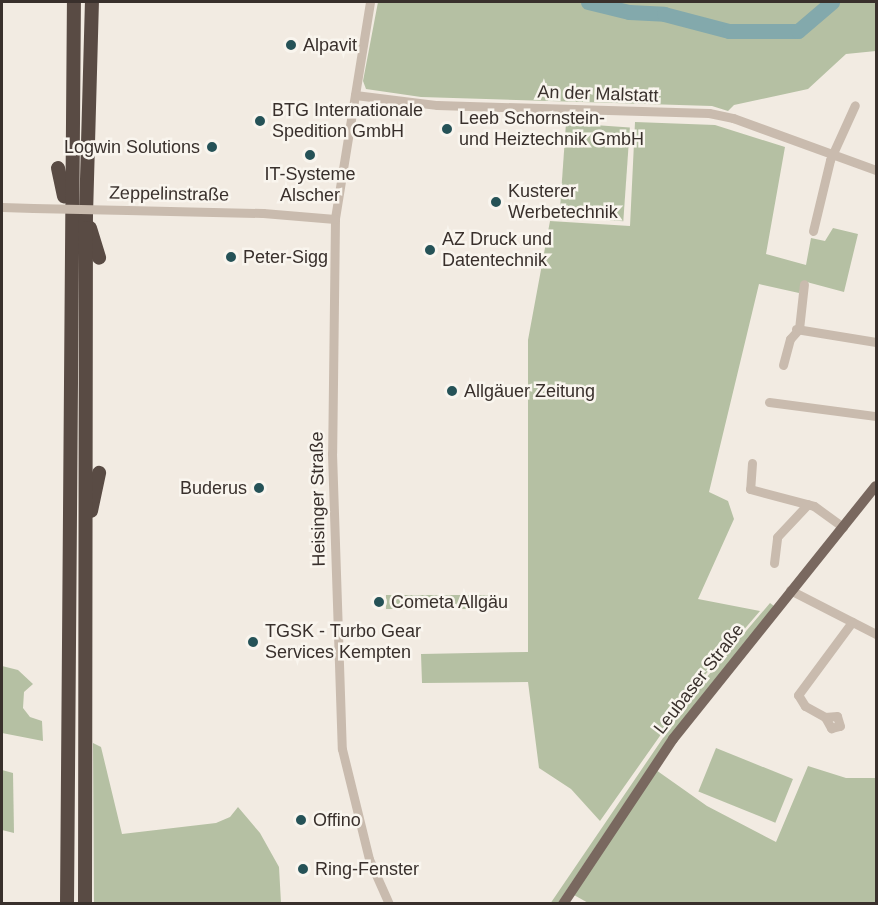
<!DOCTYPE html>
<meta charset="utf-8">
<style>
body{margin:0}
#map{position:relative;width:878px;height:905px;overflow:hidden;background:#f2ebe2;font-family:Helvetica,sans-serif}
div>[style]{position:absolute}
.green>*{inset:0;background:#b5c0a3;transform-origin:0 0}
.river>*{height:15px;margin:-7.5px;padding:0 7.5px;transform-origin:7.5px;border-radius:7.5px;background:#83a9ac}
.minor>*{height:9px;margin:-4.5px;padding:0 4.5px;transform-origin:4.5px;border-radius:4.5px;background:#c9bbae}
.major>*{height:10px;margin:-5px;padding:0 5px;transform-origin:5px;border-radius:5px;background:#79685f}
.highway>*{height:14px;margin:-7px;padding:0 7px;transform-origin:7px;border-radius:7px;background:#594b44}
.minor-bridge>*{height:9px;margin:-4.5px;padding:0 4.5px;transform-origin:4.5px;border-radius:4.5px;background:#c9bbae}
.dots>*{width:16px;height:16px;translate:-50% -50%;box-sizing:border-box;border:3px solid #f9f5ee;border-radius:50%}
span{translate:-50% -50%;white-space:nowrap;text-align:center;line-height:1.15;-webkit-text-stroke:5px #f9f5ee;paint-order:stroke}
.poi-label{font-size:18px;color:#39302c}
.left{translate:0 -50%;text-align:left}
.right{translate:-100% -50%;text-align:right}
.street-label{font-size:18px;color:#39302c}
.frame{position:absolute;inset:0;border:3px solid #39302c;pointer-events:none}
</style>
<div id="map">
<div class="green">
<i style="clip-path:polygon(378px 2px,876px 2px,876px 51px,846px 54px,808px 89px,734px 105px,728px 111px,712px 106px,421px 97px,366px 89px,363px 81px)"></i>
<i style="clip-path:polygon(635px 122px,715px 125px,785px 147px,766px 254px,806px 265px,811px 238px,825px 241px,833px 228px,858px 234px,844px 292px,803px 281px,799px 293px,759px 284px,709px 492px,728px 501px,734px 519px,698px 599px,760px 611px,693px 689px,600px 821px,571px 789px,539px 768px,528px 682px,422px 683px,421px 654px,528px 652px,528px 340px,550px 221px,630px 226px)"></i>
<i style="left:566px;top:123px;width:64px;height:94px;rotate:4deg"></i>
<i style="left:492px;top:595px;width:14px;height:106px;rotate:90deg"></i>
<i style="clip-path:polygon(770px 603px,774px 606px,669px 737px,558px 903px,550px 904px,695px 691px)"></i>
<i style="clip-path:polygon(2px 666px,18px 670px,33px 684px,24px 692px,23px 708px,30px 717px,42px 721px,43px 741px,2px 733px)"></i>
<i style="clip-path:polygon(93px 743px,101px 747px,122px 834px,216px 823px,230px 817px,238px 807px,260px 833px,279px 867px,281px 903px,94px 903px)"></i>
<i style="left:716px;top:748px;width:83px;height:47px;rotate:22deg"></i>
<i style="clip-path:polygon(808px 766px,846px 778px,876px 778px,876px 903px,590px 904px,574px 895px,656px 770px,707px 806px,776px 842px)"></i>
<i style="clip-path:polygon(2px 770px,13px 773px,14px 833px,2px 830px)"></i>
</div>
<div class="river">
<i style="left:588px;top:2px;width:42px;rotate:13.7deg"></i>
<i style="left:629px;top:12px;width:35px;rotate:3deg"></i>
<i style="left:664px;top:14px;width:67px;rotate:14.7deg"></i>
<i style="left:729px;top:31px;width:69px"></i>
<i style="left:798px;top:31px;width:45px;rotate:-40.5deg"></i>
</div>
<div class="minor">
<i style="left:370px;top:2px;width:220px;rotate:99.2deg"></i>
<i style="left:335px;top:219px;width:234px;rotate:90.7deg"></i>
<i style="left:332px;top:453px;width:296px;rotate:88.1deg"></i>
<i style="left:342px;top:749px;width:113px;rotate:76.2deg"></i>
<i style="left:369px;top:859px;width:49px;rotate:66deg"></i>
<i style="left:355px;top:95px;width:83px;rotate:7deg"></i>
<i style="left:437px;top:105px;width:272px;rotate:1.7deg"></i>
<i style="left:709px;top:113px;width:25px;rotate:12deg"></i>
<i style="left:733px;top:118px;width:152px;rotate:20deg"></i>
<i style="left:2px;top:207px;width:31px;rotate:2deg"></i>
<i style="left:127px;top:210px;width:136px;rotate:1.3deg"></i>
<i style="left:263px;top:213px;width:72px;rotate:4.8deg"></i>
<i style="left:813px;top:231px;width:73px;rotate:-76.5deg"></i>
<i style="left:830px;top:160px;width:60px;rotate:-65.6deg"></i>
<i style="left:796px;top:329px;width:81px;rotate:9.2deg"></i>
<i style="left:783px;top:365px;width:27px;rotate:-75deg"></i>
<i style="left:790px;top:339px;width:13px;rotate:-48deg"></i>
<i style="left:799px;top:329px;width:45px;rotate:-83.7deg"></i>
<i style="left:769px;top:402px;width:108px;rotate:7.5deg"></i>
<i style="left:752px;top:463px;width:26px;rotate:94deg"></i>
<i style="left:750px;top:489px;width:66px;rotate:14.9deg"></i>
<i style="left:814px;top:506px;width:36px;rotate:36deg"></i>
<i style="left:774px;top:563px;width:26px;rotate:-83deg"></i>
<i style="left:777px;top:537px;width:45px;rotate:-46.8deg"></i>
<i style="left:790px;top:590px;width:97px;rotate:27.1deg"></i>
<i style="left:825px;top:717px;width:13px;rotate:61deg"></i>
<i style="left:831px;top:728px;width:9px;rotate:-13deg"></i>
<i style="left:840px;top:726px;width:10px;rotate:-107deg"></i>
<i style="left:837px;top:716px;width:12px;rotate:175deg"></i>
<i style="left:825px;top:717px;width:23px;rotate:-151deg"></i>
<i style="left:805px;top:706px;width:13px;rotate:-122deg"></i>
<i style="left:798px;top:695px;width:91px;rotate:-53.5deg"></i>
</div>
<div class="major">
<i style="left:563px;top:904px;width:198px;rotate:-56.3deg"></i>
<i style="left:673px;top:739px;width:324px;rotate:-51.3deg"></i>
</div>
<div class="highway">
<i style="left:58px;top:168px;width:29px;rotate:78deg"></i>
<i style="left:90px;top:228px;width:31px;rotate:73deg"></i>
<i style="left:91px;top:511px;width:39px;rotate:-78deg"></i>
<i style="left:67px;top:904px;width:902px;rotate:-89.56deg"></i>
<i style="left:85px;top:904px;width:689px;rotate:-89.92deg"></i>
<i style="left:86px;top:215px;width:213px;rotate:-88.4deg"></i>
</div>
<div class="minor-bridge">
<i style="left:33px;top:208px;width:94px;rotate:1.2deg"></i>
</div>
<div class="dots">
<i style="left:291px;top:45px;background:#255257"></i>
<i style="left:260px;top:121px;background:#255257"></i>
<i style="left:447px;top:129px;background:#255257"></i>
<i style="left:212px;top:147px;background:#255257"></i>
<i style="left:310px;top:155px;background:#255257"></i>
<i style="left:496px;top:202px;background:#255257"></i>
<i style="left:430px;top:250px;background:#255257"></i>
<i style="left:231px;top:257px;background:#255257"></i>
<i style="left:452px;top:391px;background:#255257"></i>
<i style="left:259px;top:488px;background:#255257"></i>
<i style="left:379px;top:602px;background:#255257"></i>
<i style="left:253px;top:642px;background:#255257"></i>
<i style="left:301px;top:820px;background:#255257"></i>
<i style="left:303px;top:869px;background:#255257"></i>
</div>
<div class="poi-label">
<span class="left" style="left:303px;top:45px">Alpavit</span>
<span class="left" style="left:272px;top:121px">BTG Internationale<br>Spedition GmbH</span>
<span class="left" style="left:459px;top:129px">Leeb Schornstein-<br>und Heiztechnik GmbH</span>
<span class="right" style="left:200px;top:147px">Logwin Solutions</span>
<span style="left:310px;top:185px">IT-Systeme<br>Alscher</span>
<span class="left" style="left:508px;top:202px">Kusterer<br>Werbetechnik</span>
<span class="left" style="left:442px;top:250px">AZ Druck und<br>Datentechnik</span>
<span class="left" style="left:243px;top:257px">Peter-Sigg</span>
<span class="left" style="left:464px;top:391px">Allgäuer Zeitung</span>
<span class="right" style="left:247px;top:488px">Buderus</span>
<span class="left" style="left:391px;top:602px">Cometa Allgäu</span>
<span class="left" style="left:265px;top:642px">TGSK - Turbo Gear<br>Services Kempten</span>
<span class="left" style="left:313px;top:820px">Offino</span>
<span class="left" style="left:315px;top:869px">Ring-Fenster</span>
</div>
<div class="street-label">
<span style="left:598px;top:94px;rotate:2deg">An der Malstatt</span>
<span style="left:169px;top:194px;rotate:1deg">Zeppelinstraße</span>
<span style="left:318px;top:499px;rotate:-91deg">Heisinger Straße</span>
<span style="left:699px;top:679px;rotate:-52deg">Leubaser Straße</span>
</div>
<div class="frame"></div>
</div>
